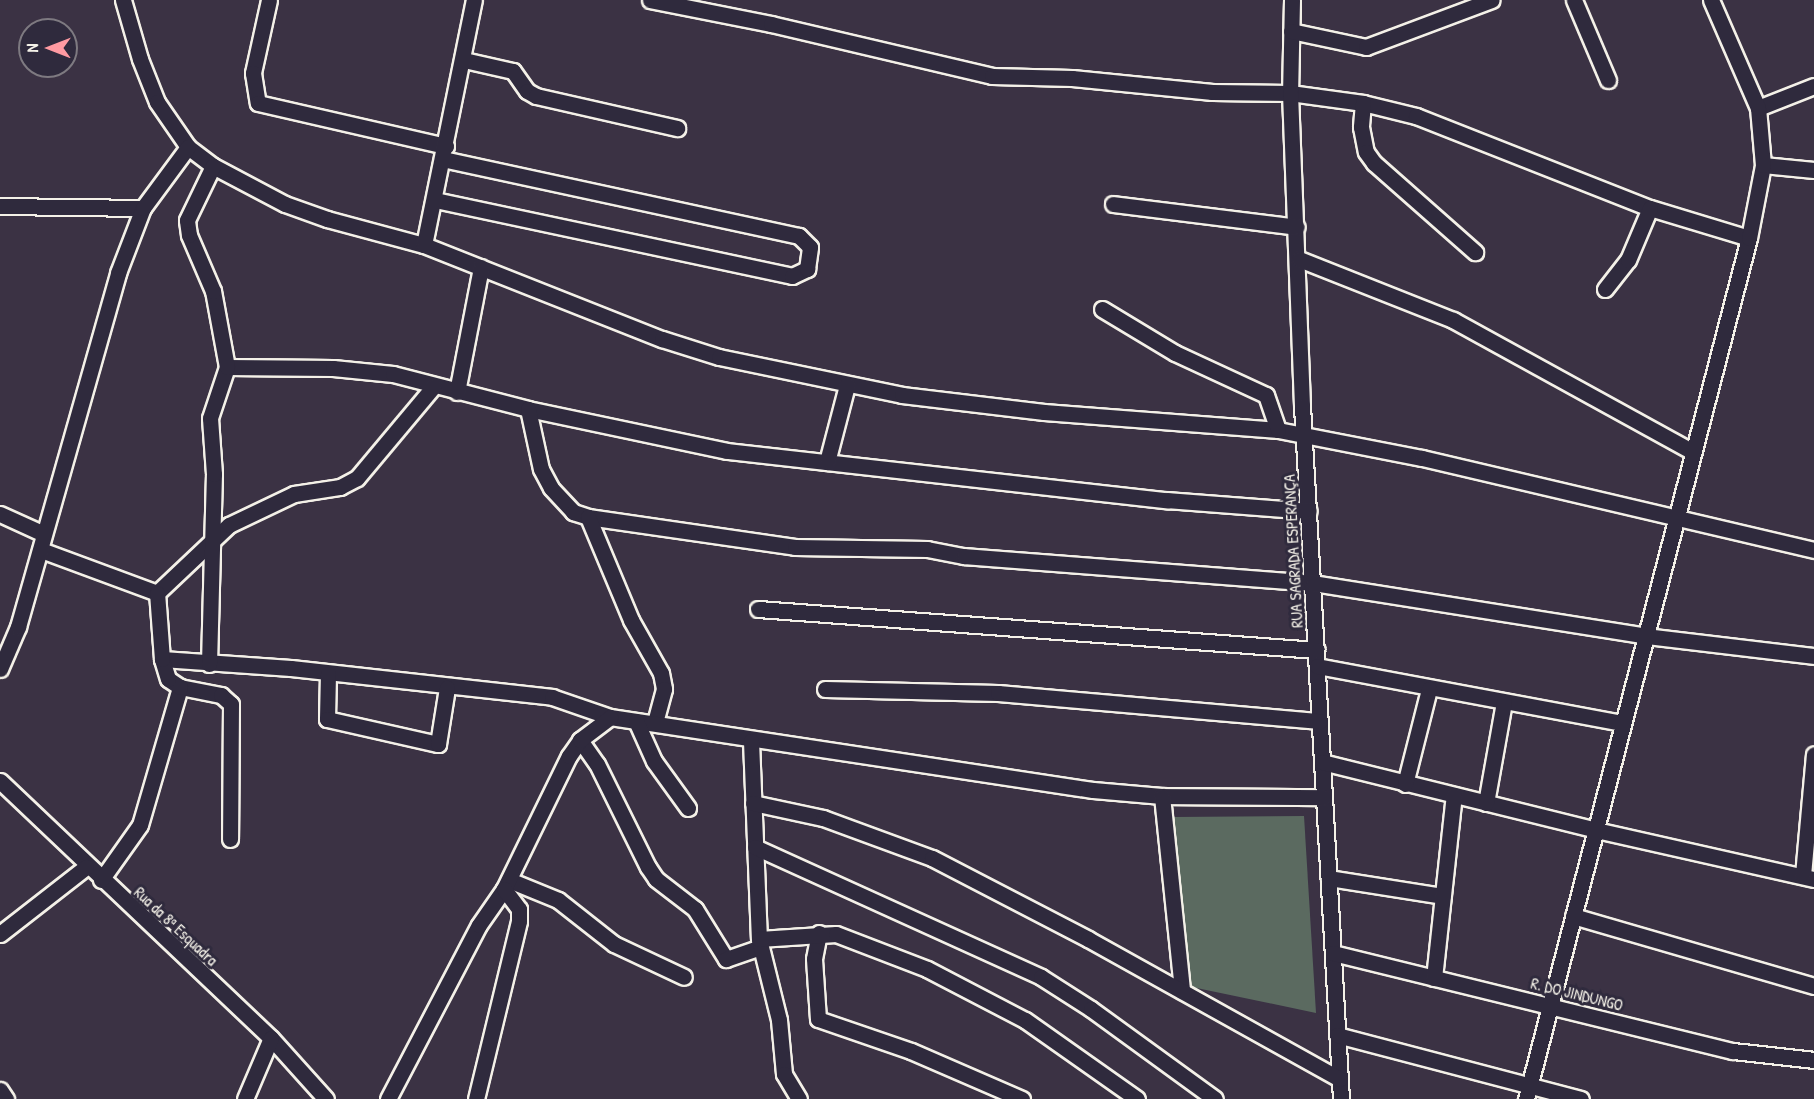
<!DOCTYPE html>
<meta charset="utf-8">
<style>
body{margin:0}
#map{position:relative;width:1814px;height:1099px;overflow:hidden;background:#3b3244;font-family:"Patrick Hand",sans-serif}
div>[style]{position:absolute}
.green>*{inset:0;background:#5b6a60}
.roads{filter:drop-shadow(2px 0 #f4f1e8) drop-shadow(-2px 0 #f4f1e8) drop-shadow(0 2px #f4f1e8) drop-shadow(0 -2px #f4f1e8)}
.minor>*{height:15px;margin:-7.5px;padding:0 7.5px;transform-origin:7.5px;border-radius:7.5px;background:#2f2a3d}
span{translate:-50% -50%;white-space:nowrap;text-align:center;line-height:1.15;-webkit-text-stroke:6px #2f2a3d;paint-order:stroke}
.street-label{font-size:16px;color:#f4f1e8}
.north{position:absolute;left:18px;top:18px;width:60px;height:60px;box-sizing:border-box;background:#2f2a3d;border:2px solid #7e7a81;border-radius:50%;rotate:270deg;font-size:16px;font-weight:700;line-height:24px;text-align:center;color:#f4f1e8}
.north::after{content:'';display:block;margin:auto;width:21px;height:27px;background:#ff9aa2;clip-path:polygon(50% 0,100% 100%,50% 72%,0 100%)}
</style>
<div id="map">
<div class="green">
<i style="clip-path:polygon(1304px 816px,1316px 1013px,1187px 986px,1174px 817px)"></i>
</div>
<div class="roads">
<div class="minor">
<i style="left:123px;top:0;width:61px;rotate:73.9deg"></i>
<i style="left:140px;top:59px;width:46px;rotate:68.4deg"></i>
<i style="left:157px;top:102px;width:55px;rotate:55.4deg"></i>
<i style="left:188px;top:147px;width:31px;rotate:37deg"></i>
<i style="left:213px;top:166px;width:81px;rotate:27.8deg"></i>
<i style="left:285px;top:204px;width:45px;rotate:19.7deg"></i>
<i style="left:327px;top:219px;width:100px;rotate:15deg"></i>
<i style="left:424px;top:245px;width:256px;rotate:21.6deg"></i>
<i style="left:662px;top:339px;width:60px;rotate:17.5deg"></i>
<i style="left:719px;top:357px;width:187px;rotate:11.7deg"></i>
<i style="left:902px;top:395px;width:143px;rotate:6.8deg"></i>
<i style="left:1044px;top:412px;width:235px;rotate:4.4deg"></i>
<i style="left:1278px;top:430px;width:147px;rotate:11deg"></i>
<i style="left:1422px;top:458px;width:403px;rotate:13.2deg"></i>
<i style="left:269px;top:0;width:75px;rotate:102.4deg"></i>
<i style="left:253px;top:73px;width:30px;rotate:81deg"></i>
<i style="left:258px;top:103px;width:193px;rotate:12.9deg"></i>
<i style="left:650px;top:0;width:123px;rotate:11.2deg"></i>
<i style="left:771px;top:24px;width:227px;rotate:13.2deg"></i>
<i style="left:992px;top:76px;width:80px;rotate:1.4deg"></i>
<i style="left:1072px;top:78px;width:141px;rotate:5.7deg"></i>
<i style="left:1212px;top:92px;width:78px;rotate:0.7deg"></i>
<i style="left:1290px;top:93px;width:74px;rotate:7.8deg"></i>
<i style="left:1363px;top:103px;width:55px;rotate:13.8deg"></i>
<i style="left:1416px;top:116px;width:251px;rotate:21.5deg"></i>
<i style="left:1650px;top:208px;width:103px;rotate:16.9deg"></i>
<i style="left:1292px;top:0;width:93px;rotate:91.2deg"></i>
<i style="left:1290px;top:93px;width:313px;rotate:87.8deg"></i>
<i style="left:1302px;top:406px;width:694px;rotate:86.78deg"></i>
<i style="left:1574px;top:0;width:87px;rotate:67deg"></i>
<i style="left:1291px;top:31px;width:77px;rotate:12deg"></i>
<i style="left:1366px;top:47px;width:134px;rotate:-20.5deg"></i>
<i style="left:464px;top:60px;width:50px;rotate:12.7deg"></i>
<i style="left:513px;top:71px;width:24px;rotate:55deg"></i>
<i style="left:527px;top:91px;width:10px;rotate:29deg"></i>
<i style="left:536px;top:96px;width:145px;rotate:12.8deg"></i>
<i style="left:1363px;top:103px;width:24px;rotate:95deg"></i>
<i style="left:1361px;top:127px;width:25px;rotate:79deg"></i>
<i style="left:1366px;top:152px;width:14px;rotate:54deg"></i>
<i style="left:1374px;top:163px;width:135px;rotate:41.4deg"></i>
<i style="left:1758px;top:108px;width:60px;rotate:-21.4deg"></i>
<i style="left:1763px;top:165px;width:51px;rotate:5.6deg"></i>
<i style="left:435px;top:200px;width:365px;rotate:12deg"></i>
<i style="left:792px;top:276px;width:17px;rotate:-25deg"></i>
<i style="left:807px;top:269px;width:22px;rotate:-82deg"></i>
<i style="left:810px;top:247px;width:16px;rotate:-135deg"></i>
<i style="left:799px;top:236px;width:364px;rotate:-167.8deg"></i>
<i style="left:1113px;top:204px;width:185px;rotate:7.1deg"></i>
<i style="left:0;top:206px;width:143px;rotate:0.8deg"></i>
<i style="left:424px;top:245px;width:250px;rotate:-78.5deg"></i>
<i style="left:1299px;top:259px;width:166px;rotate:21.6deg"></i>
<i style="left:1453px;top:320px;width:274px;rotate:28.8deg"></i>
<i style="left:1605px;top:289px;width:37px;rotate:-52deg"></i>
<i style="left:1628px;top:260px;width:56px;rotate:-67.1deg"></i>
<i style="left:1102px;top:309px;width:85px;rotate:31.1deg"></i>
<i style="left:1175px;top:353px;width:100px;rotate:24.8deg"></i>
<i style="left:1266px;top:395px;width:37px;rotate:71deg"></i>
<i style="left:227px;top:367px;width:106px;rotate:0.5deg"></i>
<i style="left:333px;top:368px;width:60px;rotate:5.7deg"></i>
<i style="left:393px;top:374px;width:139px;rotate:14.5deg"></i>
<i style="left:528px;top:409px;width:203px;rotate:11.9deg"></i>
<i style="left:727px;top:451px;width:443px;rotate:6.4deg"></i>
<i style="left:1167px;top:500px;width:142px;rotate:4.4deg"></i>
<i style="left:457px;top:392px;width:127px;rotate:-79.1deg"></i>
<i style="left:528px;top:409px;width:61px;rotate:77.8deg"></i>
<i style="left:541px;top:469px;width:21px;rotate:62deg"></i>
<i style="left:551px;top:488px;width:33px;rotate:47deg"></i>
<i style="left:573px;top:512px;width:16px;rotate:18deg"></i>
<i style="left:588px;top:517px;width:209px;rotate:8.2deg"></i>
<i style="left:795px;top:547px;width:132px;rotate:0.9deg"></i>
<i style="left:927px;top:549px;width:38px;rotate:11deg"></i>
<i style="left:964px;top:556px;width:350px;rotate:4.4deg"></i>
<i style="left:1313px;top:583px;width:337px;rotate:9deg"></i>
<i style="left:1646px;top:636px;width:169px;rotate:6.8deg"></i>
<i style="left:827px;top:462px;width:80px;rotate:-75.4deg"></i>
<i style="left:0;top:514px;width:48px;rotate:24.4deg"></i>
<i style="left:588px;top:517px;width:112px;rotate:67.3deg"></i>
<i style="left:631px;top:620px;width:61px;rotate:60.5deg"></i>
<i style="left:661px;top:673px;width:16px;rotate:79deg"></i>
<i style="left:664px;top:689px;width:35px;rotate:105deg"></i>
<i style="left:41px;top:550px;width:124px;rotate:20.3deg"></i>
<i style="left:157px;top:593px;width:99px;rotate:-43.4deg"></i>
<i style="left:229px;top:525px;width:72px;rotate:-25.5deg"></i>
<i style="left:294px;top:494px;width:47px;rotate:-8.7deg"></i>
<i style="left:340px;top:487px;width:19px;rotate:-28deg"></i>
<i style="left:357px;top:478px;width:120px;rotate:-50.1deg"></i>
<i style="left:758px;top:609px;width:560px;rotate:4.2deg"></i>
<i style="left:162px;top:659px;width:129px;rotate:4deg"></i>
<i style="left:291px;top:668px;width:263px;rotate:6.3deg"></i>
<i style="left:552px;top:697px;width:61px;rotate:19deg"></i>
<i style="left:610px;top:717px;width:488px;rotate:8.6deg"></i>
<i style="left:1093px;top:790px;width:69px;rotate:5deg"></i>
<i style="left:1162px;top:796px;width:162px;rotate:0.4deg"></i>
<i style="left:209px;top:664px;width:190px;rotate:-88.5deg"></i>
<i style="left:214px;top:474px;width:56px;rotate:-94.1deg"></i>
<i style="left:210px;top:418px;width:54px;rotate:-71.6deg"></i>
<i style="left:227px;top:367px;width:77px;rotate:-100.4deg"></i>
<i style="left:213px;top:291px;width:61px;rotate:-113.2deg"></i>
<i style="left:189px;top:235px;width:15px;rotate:-98deg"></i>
<i style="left:187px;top:220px;width:60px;rotate:-64.3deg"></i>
<i style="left:1317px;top:666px;width:311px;rotate:10.6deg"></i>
<i style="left:0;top:669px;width:46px;rotate:-66.8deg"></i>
<i style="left:18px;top:627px;width:368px;rotate:-74.2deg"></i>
<i style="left:118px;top:273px;width:70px;rotate:-69deg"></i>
<i style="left:143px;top:208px;width:76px;rotate:-53.6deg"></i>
<i style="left:328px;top:674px;width:45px;rotate:91.3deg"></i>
<i style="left:327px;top:719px;width:114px;rotate:12.7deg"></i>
<i style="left:438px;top:744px;width:57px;rotate:-80.9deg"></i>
<i style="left:180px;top:687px;width:42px;rotate:11deg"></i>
<i style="left:221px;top:695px;width:13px;rotate:42deg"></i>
<i style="left:231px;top:704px;width:135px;rotate:90.4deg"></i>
<i style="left:825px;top:689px;width:173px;rotate:1.3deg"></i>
<i style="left:998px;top:693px;width:323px;rotate:5deg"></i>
<i style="left:636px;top:721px;width:44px;rotate:65.8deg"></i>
<i style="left:654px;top:761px;width:58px;rotate:54.1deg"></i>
<i style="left:580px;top:740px;width:29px;rotate:55deg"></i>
<i style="left:597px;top:764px;width:115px;rotate:63.7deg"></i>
<i style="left:648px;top:867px;width:14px;rotate:56deg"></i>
<i style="left:656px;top:879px;width:49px;rotate:37.6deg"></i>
<i style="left:695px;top:909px;width:59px;rotate:58.2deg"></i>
<i style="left:726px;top:959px;width:36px;rotate:-19deg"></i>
<i style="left:751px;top:741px;width:198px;rotate:87.7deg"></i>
<i style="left:759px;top:939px;width:83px;rotate:76.1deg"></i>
<i style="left:779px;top:1020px;width:54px;rotate:84.7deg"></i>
<i style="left:784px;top:1074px;width:29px;rotate:59deg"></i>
<i style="left:1322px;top:762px;width:282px;rotate:13.9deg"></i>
<i style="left:1596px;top:830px;width:223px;rotate:12.7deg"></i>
<i style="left:0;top:781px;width:373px;rotate:43.5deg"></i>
<i style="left:271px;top:1038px;width:82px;rotate:48deg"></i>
<i style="left:1405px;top:784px;width:98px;rotate:-75.8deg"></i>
<i style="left:1162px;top:796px;width:196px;rotate:84.1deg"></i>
<i style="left:753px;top:803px;width:72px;rotate:12.1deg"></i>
<i style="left:823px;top:818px;width:116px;rotate:20.2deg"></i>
<i style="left:932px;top:858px;width:176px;rotate:27.4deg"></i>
<i style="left:1088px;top:939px;width:288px;rotate:29.1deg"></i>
<i style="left:1486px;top:803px;width:103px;rotate:-79.9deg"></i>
<i style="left:755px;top:847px;width:314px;rotate:24.4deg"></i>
<i style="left:1041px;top:977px;width:59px;rotate:32.6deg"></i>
<i style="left:1091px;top:1009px;width:153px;rotate:36deg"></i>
<i style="left:1803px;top:875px;width:121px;rotate:-84.8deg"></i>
<i style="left:1329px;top:878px;width:115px;rotate:9deg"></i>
<i style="left:101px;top:880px;width:67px;rotate:-54.7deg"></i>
<i style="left:140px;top:825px;width:144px;rotate:-73.8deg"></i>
<i style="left:180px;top:687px;width:14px;rotate:-146deg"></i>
<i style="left:168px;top:679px;width:21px;rotate:-107deg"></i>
<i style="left:162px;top:659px;width:66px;rotate:-94.3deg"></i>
<i style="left:509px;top:880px;width:53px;rotate:22.2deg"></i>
<i style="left:558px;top:900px;width:71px;rotate:38.2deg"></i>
<i style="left:614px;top:944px;width:77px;rotate:25.2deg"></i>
<i style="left:1573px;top:916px;width:251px;rotate:16.2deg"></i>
<i style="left:819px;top:933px;width:26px;rotate:101deg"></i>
<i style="left:814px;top:959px;width:60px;rotate:86.2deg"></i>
<i style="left:818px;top:1019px;width:98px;rotate:19deg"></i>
<i style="left:911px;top:1051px;width:121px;rotate:23.4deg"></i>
<i style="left:0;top:934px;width:109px;rotate:-37.9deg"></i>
<i style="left:759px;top:939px;width:77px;rotate:-3.7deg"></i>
<i style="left:836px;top:934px;width:97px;rotate:21deg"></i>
<i style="left:927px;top:969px;width:110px;rotate:27.5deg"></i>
<i style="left:1025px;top:1020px;width:137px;rotate:35.2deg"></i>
<i style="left:1333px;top:953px;width:412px;rotate:13.8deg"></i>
<i style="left:1733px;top:1051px;width:81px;rotate:6.3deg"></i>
<i style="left:1434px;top:978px;width:184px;rotate:-83.8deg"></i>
<i style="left:1337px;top:1035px;width:252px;rotate:14.7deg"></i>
<i style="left:0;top:1090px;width:11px;rotate:56deg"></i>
<i style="left:245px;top:1099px;width:66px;rotate:-66.9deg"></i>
<i style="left:388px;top:1099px;width:196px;rotate:-62.4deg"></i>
<i style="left:479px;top:925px;width:44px;rotate:-55.2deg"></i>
<i style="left:504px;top:889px;width:148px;rotate:-64deg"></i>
<i style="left:569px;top:756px;width:19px;rotate:-55deg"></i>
<i style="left:580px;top:740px;width:38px;rotate:-37deg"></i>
<i style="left:476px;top:1099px;width:183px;rotate:-76.4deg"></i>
<i style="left:519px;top:921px;width:12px;rotate:-90deg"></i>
<i style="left:519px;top:909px;width:25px;rotate:-127deg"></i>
<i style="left:1526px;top:1099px;width:889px;rotate:-75.48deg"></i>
<i style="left:1749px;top:238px;width:74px;rotate:-79.1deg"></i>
<i style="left:1763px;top:165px;width:57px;rotate:-95deg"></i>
<i style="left:1758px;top:108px;width:118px;rotate:-113.5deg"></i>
</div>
</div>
<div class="street-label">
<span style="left:1293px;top:551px;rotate:-93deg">RUA SAGRADA ESPERANÇA</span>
<span style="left:176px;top:926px;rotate:43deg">Rua da 8ª Esquadra</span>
<span style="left:1577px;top:994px;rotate:14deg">R. DO JINDUNGO</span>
</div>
<div class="north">N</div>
</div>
